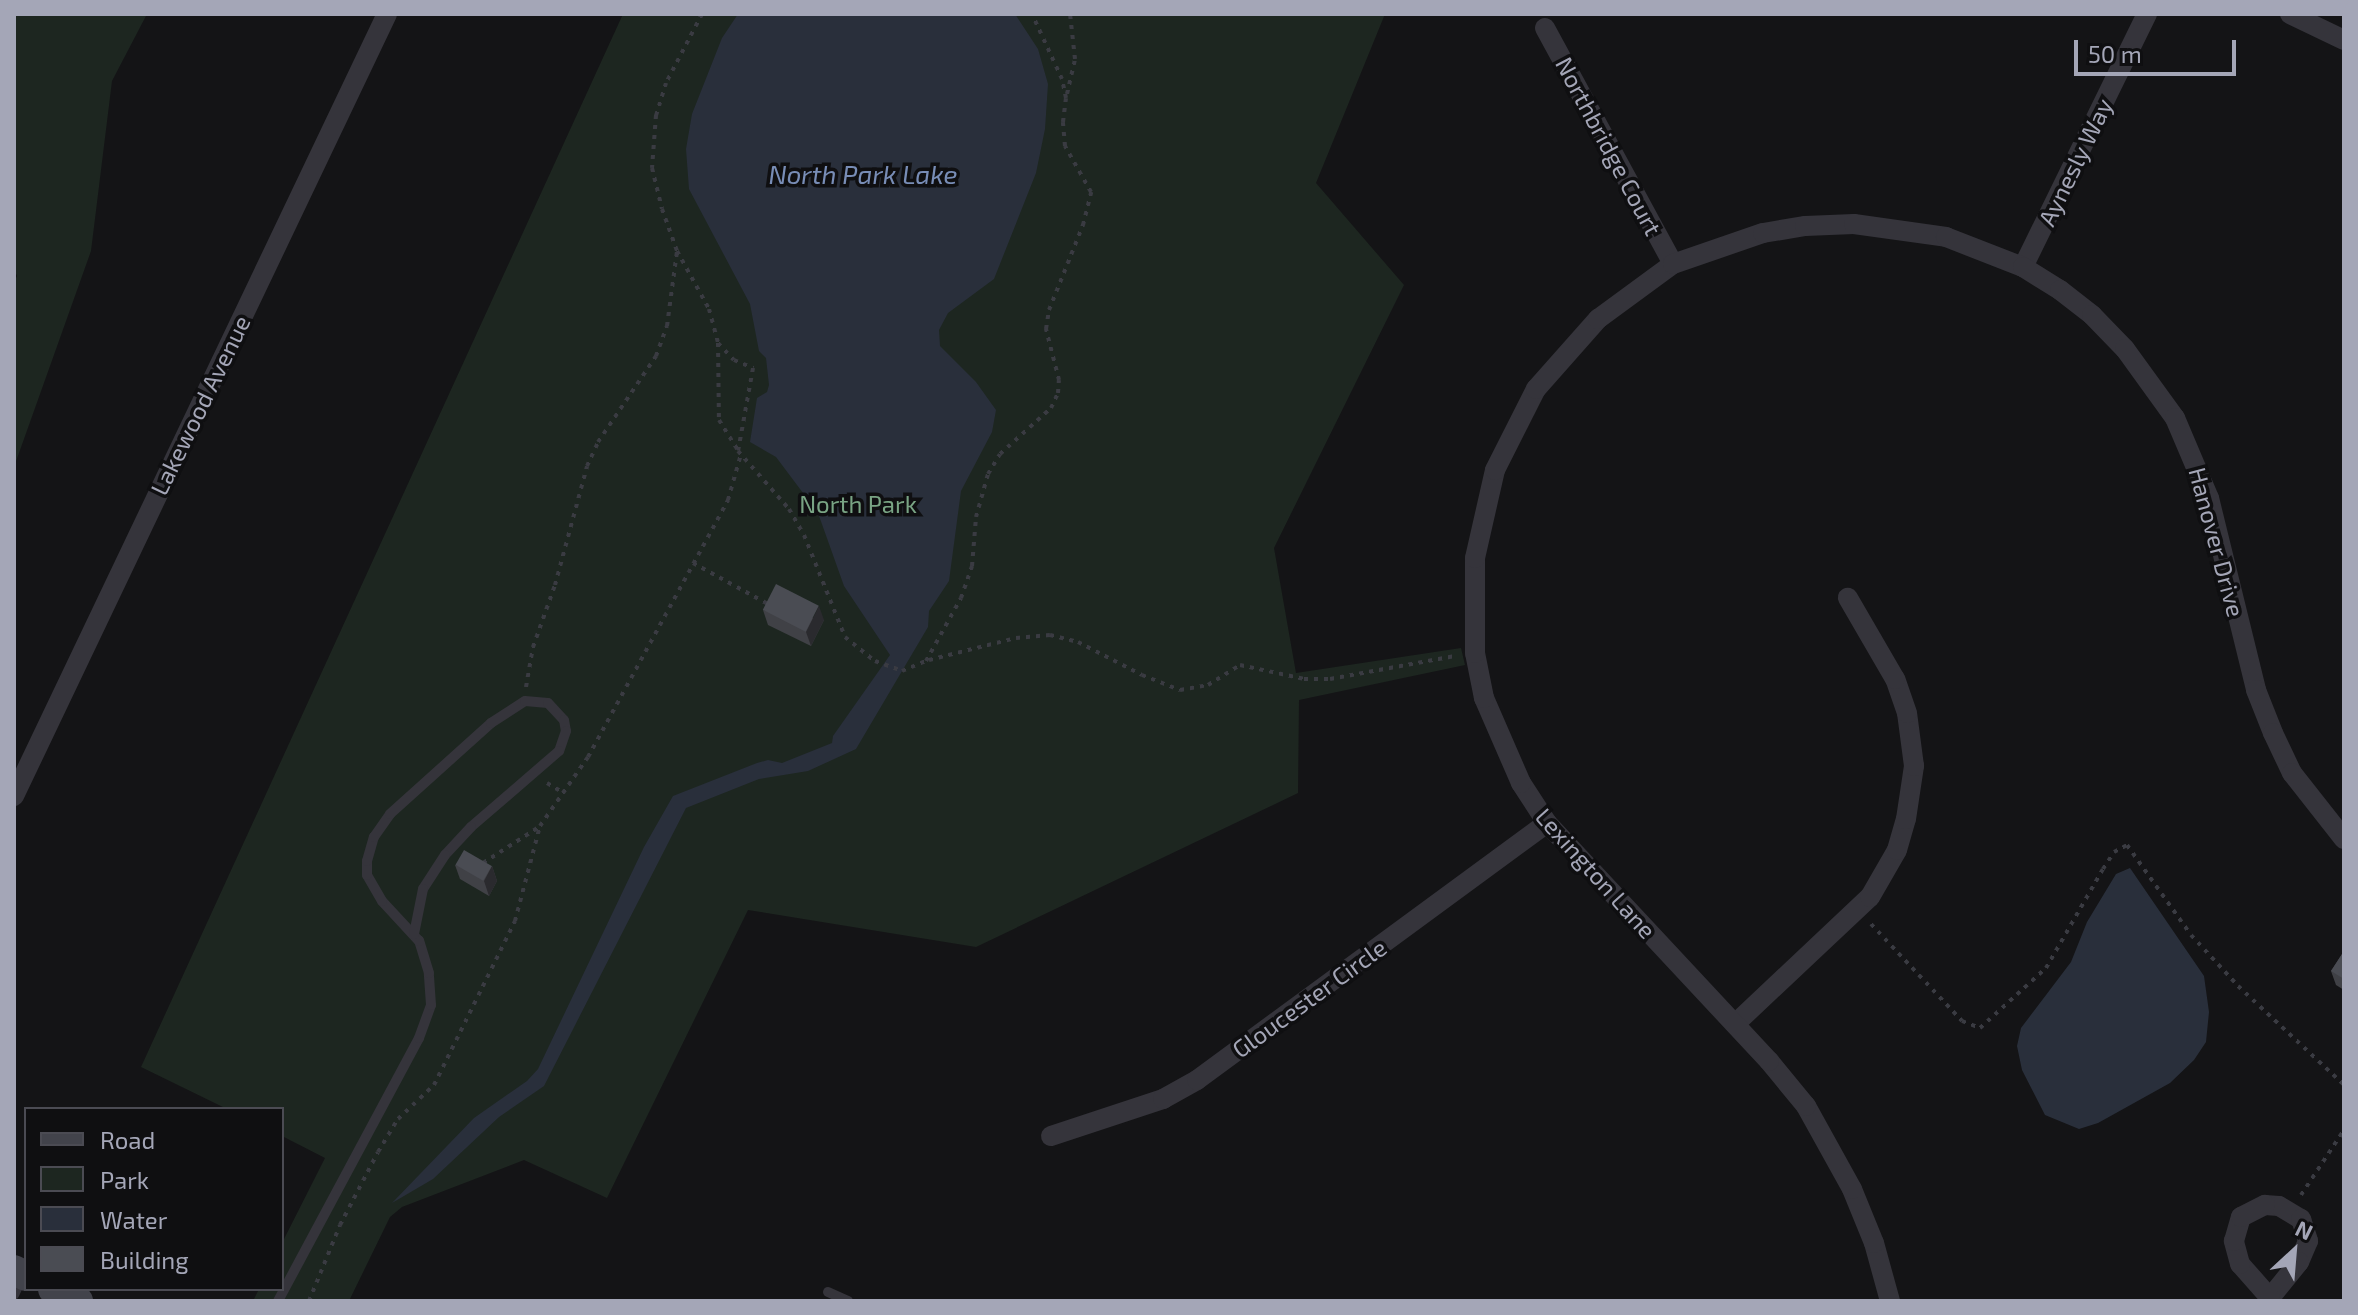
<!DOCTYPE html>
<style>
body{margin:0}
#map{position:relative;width:2358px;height:1315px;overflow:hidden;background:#141416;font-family:"Exo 2",sans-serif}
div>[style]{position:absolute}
.green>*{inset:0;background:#1d2620}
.water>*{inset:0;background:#292f3b}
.path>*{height:4px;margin-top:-2px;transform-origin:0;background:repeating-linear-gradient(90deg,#3a3b42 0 4px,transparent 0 10px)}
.lane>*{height:10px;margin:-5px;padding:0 5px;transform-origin:5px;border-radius:5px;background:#35343b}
.street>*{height:20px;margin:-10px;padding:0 10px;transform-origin:10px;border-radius:10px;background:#35343b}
.secondary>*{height:30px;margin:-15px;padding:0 15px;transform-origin:15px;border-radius:15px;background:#42434b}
.wall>*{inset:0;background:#404146}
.shaded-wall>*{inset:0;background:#2a2a2e}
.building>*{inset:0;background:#4a4c53;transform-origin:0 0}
span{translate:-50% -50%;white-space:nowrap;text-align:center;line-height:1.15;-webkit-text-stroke:7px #0f0f11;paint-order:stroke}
.street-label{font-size:24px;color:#a4a6b7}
.park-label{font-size:24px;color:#79a484}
.water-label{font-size:26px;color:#788db6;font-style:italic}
.frame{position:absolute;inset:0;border:16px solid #a4a6b7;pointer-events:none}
.legend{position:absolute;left:24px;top:1107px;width:260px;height:184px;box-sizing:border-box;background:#0f0f11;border:2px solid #4b4b53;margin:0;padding:10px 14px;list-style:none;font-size:24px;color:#a4a6b7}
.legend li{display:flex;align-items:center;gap:16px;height:40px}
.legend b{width:40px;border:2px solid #4b4b53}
.north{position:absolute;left:2254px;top:1211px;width:80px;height:80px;-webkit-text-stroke:6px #0f0f11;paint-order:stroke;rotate:26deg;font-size:22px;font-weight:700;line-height:32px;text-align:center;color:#a4a6b7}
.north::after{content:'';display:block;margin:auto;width:28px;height:36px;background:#a4a6b7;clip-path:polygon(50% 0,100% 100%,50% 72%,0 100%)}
.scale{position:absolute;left:2074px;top:40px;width:162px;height:36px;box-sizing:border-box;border:4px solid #a4a6b7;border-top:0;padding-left:10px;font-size:24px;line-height:28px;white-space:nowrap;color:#a4a6b7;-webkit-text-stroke:6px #0f0f11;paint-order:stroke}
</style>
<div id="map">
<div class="green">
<i style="clip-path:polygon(14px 14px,147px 14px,112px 81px,91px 251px,14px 467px,14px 282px,17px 276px,14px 269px)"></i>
<i style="clip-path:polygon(623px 14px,1385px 14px,1316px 183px,1404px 285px,1274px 548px,1296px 673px,1461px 648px,1465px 665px,1299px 700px,1298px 793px,976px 947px,748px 910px,607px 1198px,524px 1160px,402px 1207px,390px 1217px,349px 1301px,253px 1301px,259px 1289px,282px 1289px,282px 1243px,325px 1158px,282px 1136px,282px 1109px,227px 1109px,141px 1067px)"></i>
</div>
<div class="water">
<i style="clip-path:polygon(738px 14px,1015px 14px,1038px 49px,1048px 84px,1045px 129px,1036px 173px,994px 279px,948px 313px,939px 330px,940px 346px,976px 382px,996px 410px,992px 432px,961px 491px,949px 581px,929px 611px,928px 627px,856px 749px,808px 771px,759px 779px,686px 808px,544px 1086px,499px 1117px,433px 1179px,392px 1203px,474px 1118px,527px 1081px,538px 1069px,644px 847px,673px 796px,757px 763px,768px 760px,782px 763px,832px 743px,833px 736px,890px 655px,844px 586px,818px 513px,776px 457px,750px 442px,757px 398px,767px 392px,769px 385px,766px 358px,759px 351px,750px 304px,689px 189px,686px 149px,692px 114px,722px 38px)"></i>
<i style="clip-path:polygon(2130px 868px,2204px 976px,2209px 1012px,2206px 1042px,2194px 1060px,2170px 1083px,2098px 1123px,2079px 1129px,2045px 1115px,2022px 1070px,2017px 1046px,2021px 1028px,2071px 962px,2087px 922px,2116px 874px)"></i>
</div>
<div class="path">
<i style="left:702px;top:14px;width:78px;rotate:117.6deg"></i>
<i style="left:666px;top:83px;width:34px;rotate:107deg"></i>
<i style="left:656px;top:115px;width:53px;rotate:94.3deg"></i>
<i style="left:652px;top:168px;width:42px;rotate:76.3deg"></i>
<i style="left:662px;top:209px;width:45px;rotate:70.3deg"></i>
<i style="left:677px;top:251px;width:66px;rotate:61.1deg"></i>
<i style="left:709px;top:309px;width:35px;rotate:75deg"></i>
<i style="left:718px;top:343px;width:77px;rotate:89.3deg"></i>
<i style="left:719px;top:420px;width:36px;rotate:58deg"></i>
<i style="left:738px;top:451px;width:77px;rotate:48.7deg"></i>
<i style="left:789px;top:509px;width:30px;rotate:60deg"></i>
<i style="left:804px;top:535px;width:110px;rotate:68.1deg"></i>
<i style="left:845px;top:637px;width:38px;rotate:39deg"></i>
<i style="left:875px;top:661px;width:29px;rotate:20deg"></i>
<i style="left:902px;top:671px;width:26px;rotate:-23deg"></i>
<i style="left:926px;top:661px;width:72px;rotate:-60.9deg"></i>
<i style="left:961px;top:598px;width:34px;rotate:-71deg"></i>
<i style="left:972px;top:566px;width:49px;rotate:-85.3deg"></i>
<i style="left:976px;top:517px;width:45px;rotate:-74.4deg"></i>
<i style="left:988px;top:474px;width:23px;rotate:-59deg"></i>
<i style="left:1000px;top:454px;width:69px;rotate:-42deg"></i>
<i style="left:1051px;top:408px;width:17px;rotate:-65deg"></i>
<i style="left:1058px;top:393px;width:13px;rotate:-86deg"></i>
<i style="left:1059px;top:380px;width:53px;rotate:-104.3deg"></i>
<i style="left:1046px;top:329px;width:19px;rotate:-81deg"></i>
<i style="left:1049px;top:310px;width:92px;rotate:-68.2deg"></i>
<i style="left:1083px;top:225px;width:34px;rotate:-76deg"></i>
<i style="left:1091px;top:192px;width:53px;rotate:-119.5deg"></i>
<i style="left:1065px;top:146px;width:24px;rotate:-95deg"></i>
<i style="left:1063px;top:122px;width:24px;rotate:-83deg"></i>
<i style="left:1066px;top:98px;width:19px;rotate:-102deg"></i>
<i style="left:1062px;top:79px;width:72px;rotate:-114.8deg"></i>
<i style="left:1067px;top:94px;width:36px;rotate:-77deg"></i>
<i style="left:1075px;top:59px;width:45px;rotate:-96.3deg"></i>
<i style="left:718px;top:343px;width:23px;rotate:47deg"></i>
<i style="left:734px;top:360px;width:21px;rotate:23deg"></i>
<i style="left:753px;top:368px;width:84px;rotate:100.2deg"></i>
<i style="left:693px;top:563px;width:85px;rotate:28.7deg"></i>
<i style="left:929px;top:660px;width:90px;rotate:-14.2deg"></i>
<i style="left:1016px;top:638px;width:34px;rotate:-5deg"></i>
<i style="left:1050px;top:635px;width:29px;rotate:14deg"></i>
<i style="left:1078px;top:642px;width:72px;rotate:27.3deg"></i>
<i style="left:1142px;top:675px;width:41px;rotate:21.5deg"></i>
<i style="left:1180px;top:690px;width:28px;rotate:-10deg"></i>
<i style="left:1208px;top:685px;width:38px;rotate:-32deg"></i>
<i style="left:1240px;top:665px;width:66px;rotate:12.3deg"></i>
<i style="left:1304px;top:679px;width:26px"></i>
<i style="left:1330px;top:679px;width:127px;rotate:-10.4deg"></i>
<i style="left:526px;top:687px;width:41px;rotate:-80.1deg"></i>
<i style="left:533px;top:647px;width:66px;rotate:-70.5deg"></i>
<i style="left:555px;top:585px;width:123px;rotate:-74.9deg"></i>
<i style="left:587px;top:466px;width:26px;rotate:-65deg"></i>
<i style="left:598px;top:442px;width:104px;rotate:-56deg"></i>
<i style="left:656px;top:356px;width:32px;rotate:-70deg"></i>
<i style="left:667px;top:326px;width:76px;rotate:-82.4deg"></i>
<i style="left:547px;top:783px;width:17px;rotate:31deg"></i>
<i style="left:483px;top:863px;width:67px;rotate:-32.7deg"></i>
<i style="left:1871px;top:924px;width:133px;rotate:46.8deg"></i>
<i style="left:1962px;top:1021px;width:19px;rotate:21deg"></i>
<i style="left:1980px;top:1028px;width:89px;rotate:-42.3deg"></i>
<i style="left:2046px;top:968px;width:114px;rotate:-60.1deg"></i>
<i style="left:2103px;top:869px;width:20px;rotate:-57deg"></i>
<i style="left:2114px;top:852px;width:15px;rotate:-28deg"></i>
<i style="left:2127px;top:845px;width:110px;rotate:54.6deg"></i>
<i style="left:2191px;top:935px;width:69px;rotate:47.3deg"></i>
<i style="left:2238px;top:986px;width:145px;rotate:43deg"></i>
<i style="left:2301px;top:1195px;width:78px;rotate:-56.5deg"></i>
<i style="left:309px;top:1301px;width:82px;rotate:-67.8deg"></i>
<i style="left:340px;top:1225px;width:82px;rotate:-62.5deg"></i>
<i style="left:378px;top:1152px;width:39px;rotate:-59deg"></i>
<i style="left:398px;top:1119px;width:50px;rotate:-43.4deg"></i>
<i style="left:434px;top:1085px;width:183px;rotate:-63.7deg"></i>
<i style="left:515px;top:921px;width:98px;rotate:-75.3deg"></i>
<i style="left:540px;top:826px;width:84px;rotate:-55.2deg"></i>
<i style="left:588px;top:757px;width:293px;rotate:-61.4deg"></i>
<i style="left:728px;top:500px;width:48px;rotate:-74.2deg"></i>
</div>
<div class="lane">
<i style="left:828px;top:1292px;width:22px;rotate:24deg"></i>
<i style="left:14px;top:1295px;width:21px;rotate:-65deg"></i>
<i style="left:278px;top:1301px;width:298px;rotate:-61.8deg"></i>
<i style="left:419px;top:1038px;width:35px;rotate:-70deg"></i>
<i style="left:431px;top:1005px;width:32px;rotate:-94deg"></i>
<i style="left:429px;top:973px;width:34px;rotate:-107deg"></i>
<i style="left:419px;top:941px;width:54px;rotate:-132.8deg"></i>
<i style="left:382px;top:901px;width:30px;rotate:-120deg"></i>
<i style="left:367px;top:875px;width:14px;rotate:-90deg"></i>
<i style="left:367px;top:861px;width:25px;rotate:-74deg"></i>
<i style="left:374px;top:837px;width:28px;rotate:-55deg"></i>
<i style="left:390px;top:814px;width:136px;rotate:-42deg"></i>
<i style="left:491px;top:723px;width:40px;rotate:-32.9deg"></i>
<i style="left:525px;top:701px;width:23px;rotate:5deg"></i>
<i style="left:548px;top:703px;width:23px;rotate:47deg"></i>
<i style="left:564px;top:720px;width:11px;rotate:80deg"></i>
<i style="left:566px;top:731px;width:21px;rotate:109deg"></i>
<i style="left:559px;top:751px;width:116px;rotate:139.2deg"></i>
<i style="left:471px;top:827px;width:38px;rotate:133deg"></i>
<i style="left:445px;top:855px;width:40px;rotate:122.9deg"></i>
<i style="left:423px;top:889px;width:46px;rotate:101.3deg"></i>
</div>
<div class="street">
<i style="left:2290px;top:14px;width:60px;rotate:25.7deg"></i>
<i style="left:1545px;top:28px;width:268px;rotate:61.5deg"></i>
<i style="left:2023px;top:267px;width:282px;rotate:-63.9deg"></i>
<i style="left:14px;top:796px;width:866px;rotate:-64.5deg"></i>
<i style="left:1735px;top:1024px;width:185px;rotate:-43.3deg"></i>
<i style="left:1870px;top:897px;width:54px;rotate:-60.1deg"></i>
<i style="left:1897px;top:850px;width:32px;rotate:-74deg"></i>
<i style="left:1906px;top:819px;width:54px;rotate:-81.4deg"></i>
<i style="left:1914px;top:766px;width:53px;rotate:-97.5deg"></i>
<i style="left:1907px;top:713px;width:36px;rotate:-109deg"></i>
<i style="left:1895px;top:679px;width:94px;rotate:-120.1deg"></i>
<i style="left:1051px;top:1136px;width:118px;rotate:-18.3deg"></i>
<i style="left:1163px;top:1099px;width:39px;rotate:-29deg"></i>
<i style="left:1197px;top:1080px;width:434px;rotate:-36.3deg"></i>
<i style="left:2265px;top:1205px;width:14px;rotate:4deg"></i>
<i style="left:2279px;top:1206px;width:26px;rotate:31deg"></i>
<i style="left:2301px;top:1219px;width:23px;rotate:72deg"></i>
<i style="left:2308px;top:1241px;width:23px;rotate:113deg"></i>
<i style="left:2299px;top:1262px;width:46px;rotate:128.9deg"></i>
<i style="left:2270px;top:1298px;width:45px;rotate:-131.4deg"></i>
<i style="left:2240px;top:1264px;width:24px;rotate:-105deg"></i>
<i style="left:2234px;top:1241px;width:25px;rotate:-74deg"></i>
<i style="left:2241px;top:1217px;width:27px;rotate:-27deg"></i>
<i style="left:1890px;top:1301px;width:60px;rotate:-105.4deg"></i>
<i style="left:1874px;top:1243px;width:58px;rotate:-112.2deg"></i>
<i style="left:1852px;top:1189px;width:95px;rotate:-119deg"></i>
<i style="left:1806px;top:1106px;width:58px;rotate:-129.4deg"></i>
<i style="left:1769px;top:1061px;width:325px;rotate:-133deg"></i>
<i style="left:1547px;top:823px;width:48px;rotate:-123deg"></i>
<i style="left:1521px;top:783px;width:93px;rotate:-113.5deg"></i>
<i style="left:1484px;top:698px;width:46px;rotate:-101.3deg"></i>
<i style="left:1475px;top:653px;width:95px;rotate:-90deg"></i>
<i style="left:1475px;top:558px;width:90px;rotate:-77.2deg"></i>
<i style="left:1495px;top:470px;width:91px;rotate:-63.2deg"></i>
<i style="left:1536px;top:389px;width:94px;rotate:-48.5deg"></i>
<i style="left:1598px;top:319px;width:93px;rotate:-36.3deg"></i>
<i style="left:1673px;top:264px;width:95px;rotate:-19deg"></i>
<i style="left:1763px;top:233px;width:43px;rotate:-9.5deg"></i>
<i style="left:1805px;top:226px;width:49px;rotate:-2.3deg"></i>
<i style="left:1854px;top:224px;width:93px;rotate:8deg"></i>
<i style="left:1946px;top:237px;width:83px;rotate:21.3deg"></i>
<i style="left:2023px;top:267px;width:44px;rotate:31.9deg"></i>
<i style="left:2060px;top:290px;width:41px;rotate:38deg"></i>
<i style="left:2092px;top:315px;width:47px;rotate:45.9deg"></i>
<i style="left:2125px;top:349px;width:85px;rotate:54.1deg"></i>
<i style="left:2175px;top:418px;width:87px;rotate:67deg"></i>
<i style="left:2209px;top:498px;width:198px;rotate:76.2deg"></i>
<i style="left:2256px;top:690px;width:46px;rotate:68.4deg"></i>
<i style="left:2273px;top:733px;width:44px;rotate:64.6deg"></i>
<i style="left:2292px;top:773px;width:84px;rotate:51.8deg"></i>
</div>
<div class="secondary">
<i style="left:14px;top:1270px;width:13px;rotate:27deg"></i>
<i style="left:53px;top:1289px;width:28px;rotate:26deg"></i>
</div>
<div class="wall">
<i style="clip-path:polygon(763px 610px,824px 620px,811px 646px,768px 625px)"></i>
<i style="clip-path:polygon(455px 865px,492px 866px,497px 881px,489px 896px,460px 879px)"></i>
<i style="clip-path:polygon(2344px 951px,2344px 990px,2336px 985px,2331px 971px)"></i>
</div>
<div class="shaded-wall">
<i style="clip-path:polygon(819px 606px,824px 620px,811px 646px,806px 632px)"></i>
<i style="clip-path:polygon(492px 866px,497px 881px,489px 896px,484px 881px)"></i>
</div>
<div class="building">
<i style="left:776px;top:584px;width:48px;height:29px;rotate:27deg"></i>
<i style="left:464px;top:850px;width:32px;height:17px;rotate:30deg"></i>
<i style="clip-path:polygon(2344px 951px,2344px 979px,2331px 971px)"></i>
</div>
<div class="street-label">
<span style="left:1609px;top:146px;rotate:62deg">Northbridge Court</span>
<span style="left:2075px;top:162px;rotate:-64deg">Aynesly Way</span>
<span style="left:200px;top:405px;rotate:-64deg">Lakewood Avenue</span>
<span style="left:2217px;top:542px;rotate:75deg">Hanover Drive</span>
<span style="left:1596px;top:873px;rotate:48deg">Lexington Lane</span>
<span style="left:1309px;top:998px;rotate:-36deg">Gloucester Circle</span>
</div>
<div class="park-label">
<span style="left:858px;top:504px">North Park</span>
</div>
<div class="water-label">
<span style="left:863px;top:174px">North Park Lake</span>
</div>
<div class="frame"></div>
<ul class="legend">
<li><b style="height:10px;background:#42434b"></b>Road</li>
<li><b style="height:22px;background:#1d2620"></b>Park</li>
<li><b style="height:22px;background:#292f3b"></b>Water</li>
<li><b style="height:22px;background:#4a4c53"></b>Building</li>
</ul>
<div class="north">N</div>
<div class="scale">50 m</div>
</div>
